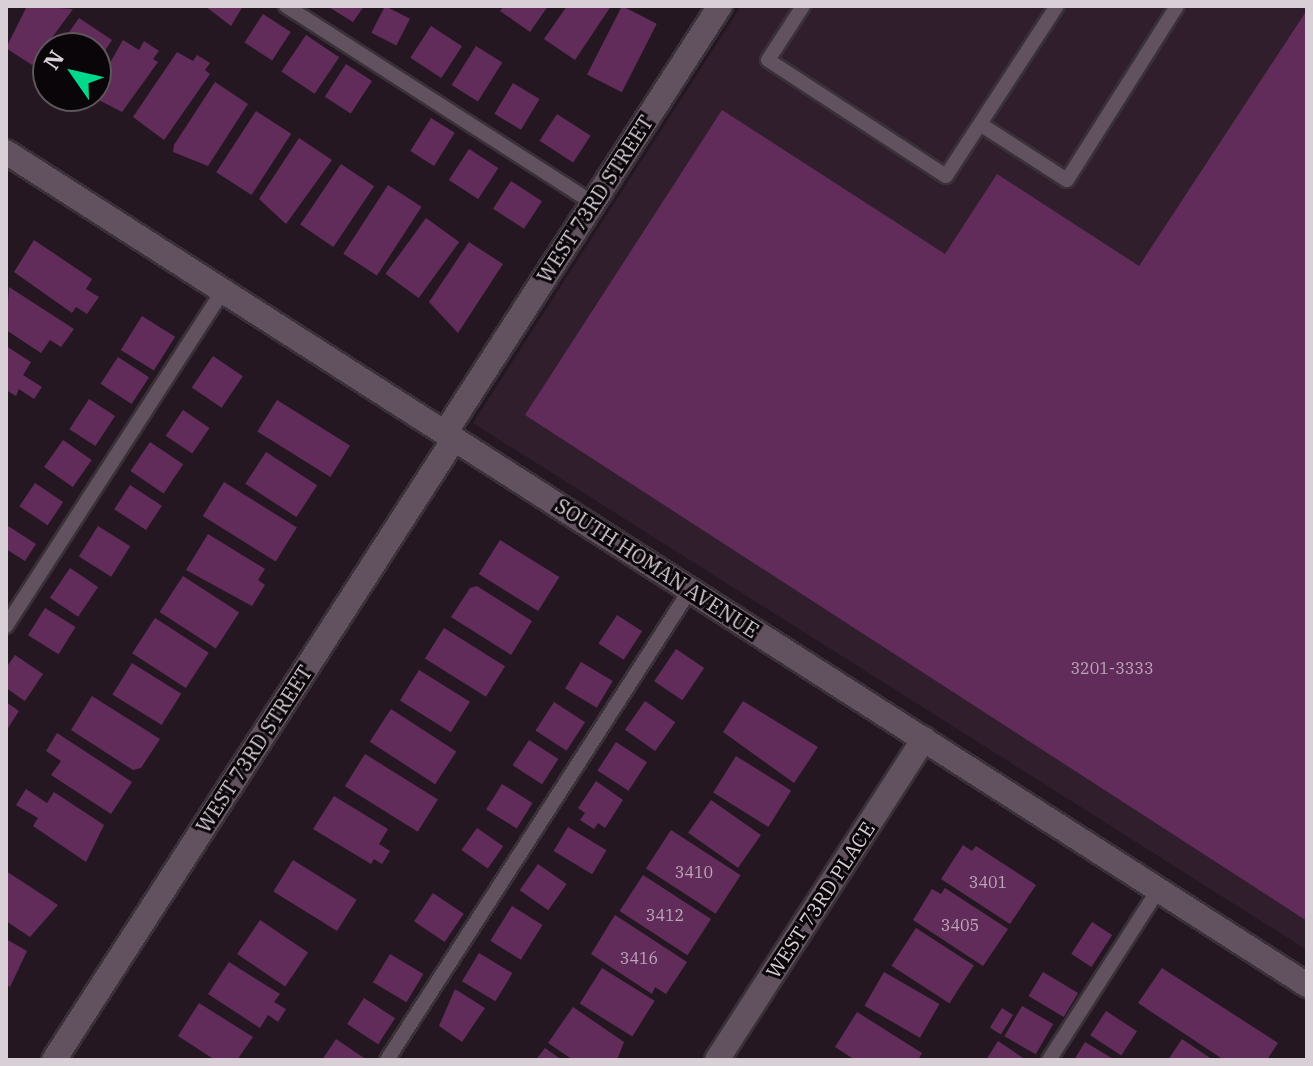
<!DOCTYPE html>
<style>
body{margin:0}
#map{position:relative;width:1313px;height:1066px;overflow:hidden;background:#241722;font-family:"IBM Plex Serif",serif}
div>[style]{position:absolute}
.built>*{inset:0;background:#301e2d}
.building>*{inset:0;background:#622c5a;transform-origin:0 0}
.roads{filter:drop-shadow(2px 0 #3a3138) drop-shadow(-2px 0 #3a3138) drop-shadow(0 2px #3a3138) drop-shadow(0 -2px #3a3138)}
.lane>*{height:14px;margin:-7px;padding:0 7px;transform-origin:7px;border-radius:7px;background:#62525f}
.street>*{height:24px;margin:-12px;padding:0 12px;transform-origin:12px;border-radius:12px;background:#62525f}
span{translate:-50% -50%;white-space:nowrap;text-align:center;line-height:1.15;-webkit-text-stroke:6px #0a0509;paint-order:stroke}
.number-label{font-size:16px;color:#bba7b8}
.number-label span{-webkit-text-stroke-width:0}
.street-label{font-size:20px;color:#d9d0d7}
.frame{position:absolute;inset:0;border:8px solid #d9d0d7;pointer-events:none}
.north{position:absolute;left:32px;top:32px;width:80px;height:80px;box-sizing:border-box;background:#0a0509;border:2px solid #5d565b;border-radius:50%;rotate:304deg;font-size:22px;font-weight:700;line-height:32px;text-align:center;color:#d9d0d7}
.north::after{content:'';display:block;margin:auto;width:28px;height:36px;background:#00d98c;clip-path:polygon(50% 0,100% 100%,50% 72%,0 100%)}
</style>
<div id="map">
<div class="built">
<i style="clip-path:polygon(741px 6px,1307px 6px,1307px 950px,473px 423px)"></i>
</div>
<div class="building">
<i style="clip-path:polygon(27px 6px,73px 9px,32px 65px,6px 48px)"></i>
<i style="clip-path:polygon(205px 6px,243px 6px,231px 26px)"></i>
<i style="clip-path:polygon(327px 6px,364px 6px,353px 22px)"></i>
<i style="left:385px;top:6px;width:28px;height:30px;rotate:27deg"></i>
<i style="clip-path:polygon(504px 6px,548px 6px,530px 32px,500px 11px)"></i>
<i style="clip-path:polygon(567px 6px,611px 6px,575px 60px,544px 39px)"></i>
<i style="left:622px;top:6px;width:39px;height:77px;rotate:27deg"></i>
<i style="clip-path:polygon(1307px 10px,1307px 921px,525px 415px,722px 110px,945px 254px,997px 174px,1139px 266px)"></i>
<i style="left:263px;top:14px;width:33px;height:34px;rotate:33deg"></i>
<i style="clip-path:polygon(79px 18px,112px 40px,96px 64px,96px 48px,58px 48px)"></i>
<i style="left:431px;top:26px;width:37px;height:38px;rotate:33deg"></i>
<i style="left:306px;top:35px;width:40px;height:44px;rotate:34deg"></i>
<i style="clip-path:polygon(123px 40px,139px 50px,144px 41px,159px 51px,153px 59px,158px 62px,122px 112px,91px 96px)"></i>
<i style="left:476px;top:46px;width:31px;height:46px;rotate:32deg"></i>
<i style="clip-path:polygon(177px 52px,193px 61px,197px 55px,210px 63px,205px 70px,210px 74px,164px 140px,133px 117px)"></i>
<i style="left:346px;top:64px;width:31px;height:39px;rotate:33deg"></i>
<i style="clip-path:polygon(215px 82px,248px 104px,208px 166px,173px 152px,174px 145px)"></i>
<i style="left:513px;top:83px;width:31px;height:36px;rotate:31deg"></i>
<i style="left:256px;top:111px;width:42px;height:73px;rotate:33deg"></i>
<i style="left:557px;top:114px;width:40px;height:32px;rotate:33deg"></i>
<i style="left:431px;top:118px;width:28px;height:39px;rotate:32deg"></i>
<i style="clip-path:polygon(299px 138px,332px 160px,286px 224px,259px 199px)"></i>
<i style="left:469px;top:149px;width:35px;height:37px;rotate:33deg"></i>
<i style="left:341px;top:164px;width:40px;height:73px;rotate:34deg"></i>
<i style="left:511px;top:181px;width:37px;height:33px;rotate:33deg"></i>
<i style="left:388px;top:185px;width:40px;height:82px;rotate:33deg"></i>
<i style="left:426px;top:218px;width:41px;height:69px;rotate:36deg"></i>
<i style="clip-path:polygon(34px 240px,92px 279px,86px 289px,99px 297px,87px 314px,76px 307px,72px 313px,14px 272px)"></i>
<i style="clip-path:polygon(469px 242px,503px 264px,458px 333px,429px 302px)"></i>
<i style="clip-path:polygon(9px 287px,74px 329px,61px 347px,50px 340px,41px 353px,6px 330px)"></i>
<i style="left:142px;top:316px;width:39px;height:40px;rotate:32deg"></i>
<i style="clip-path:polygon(6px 346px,31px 362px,23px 375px,42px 387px,34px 399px,19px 389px,16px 396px,6px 390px)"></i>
<i style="left:213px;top:356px;width:36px;height:38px;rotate:34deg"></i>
<i style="left:118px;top:357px;width:37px;height:32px;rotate:33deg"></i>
<i style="left:89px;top:399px;width:31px;height:36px;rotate:33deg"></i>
<i style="left:277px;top:400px;width:86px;height:37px;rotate:32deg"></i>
<i style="left:183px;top:410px;width:32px;height:31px;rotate:34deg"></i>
<i style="left:63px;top:440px;width:35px;height:33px;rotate:35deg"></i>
<i style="left:150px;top:442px;width:40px;height:35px;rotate:34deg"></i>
<i style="left:266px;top:452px;width:61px;height:38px;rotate:33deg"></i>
<i style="left:224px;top:482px;width:86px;height:40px;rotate:32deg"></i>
<i style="left:35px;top:483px;width:34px;height:28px;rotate:34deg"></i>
<i style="left:130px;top:485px;width:38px;height:29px;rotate:33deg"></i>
<i style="clip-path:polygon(8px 526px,36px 544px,25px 561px,6px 549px)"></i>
<i style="left:98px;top:526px;width:38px;height:36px;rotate:32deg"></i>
<i style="clip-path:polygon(208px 534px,265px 569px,258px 580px,265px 585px,252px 606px,186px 570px)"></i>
<i style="left:500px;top:540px;width:70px;height:40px;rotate:32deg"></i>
<i style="left:70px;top:568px;width:34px;height:36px;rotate:34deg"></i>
<i style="left:183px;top:576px;width:67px;height:43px;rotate:33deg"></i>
<i style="clip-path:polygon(477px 586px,532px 621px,511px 655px,451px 617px,470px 588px)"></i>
<i style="left:45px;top:608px;width:36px;height:32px;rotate:32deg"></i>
<i style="left:617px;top:615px;width:30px;height:34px;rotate:33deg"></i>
<i style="left:155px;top:618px;width:64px;height:42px;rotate:33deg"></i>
<i style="left:444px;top:628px;width:72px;height:36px;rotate:32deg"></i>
<i style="left:676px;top:649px;width:34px;height:39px;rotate:34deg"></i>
<i style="clip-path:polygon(15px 655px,43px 674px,25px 701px,6px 688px,6px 668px)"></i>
<i style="left:581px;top:662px;width:37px;height:31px;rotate:31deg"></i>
<i style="left:132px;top:663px;width:58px;height:37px;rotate:32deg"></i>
<i style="left:419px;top:670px;width:60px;height:36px;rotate:32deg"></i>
<i style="clip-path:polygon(92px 696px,160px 739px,141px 768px,133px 770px,71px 730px)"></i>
<i style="left:645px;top:701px;width:37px;height:35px;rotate:35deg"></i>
<i style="clip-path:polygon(743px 701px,818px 747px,794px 783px,723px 732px)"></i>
<i style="clip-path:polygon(6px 702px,19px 711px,6px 731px)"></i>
<i style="left:554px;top:702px;width:37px;height:34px;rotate:33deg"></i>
<i style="left:391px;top:709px;width:78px;height:39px;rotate:33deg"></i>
<i style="clip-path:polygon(57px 733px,132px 782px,111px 814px,51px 775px,61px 761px,46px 751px)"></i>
<i style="left:529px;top:740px;width:35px;height:30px;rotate:33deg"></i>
<i style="left:616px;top:742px;width:37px;height:34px;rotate:33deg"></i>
<i style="left:365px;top:754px;width:86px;height:38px;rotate:32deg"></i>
<i style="left:736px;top:756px;width:65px;height:43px;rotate:32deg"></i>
<i style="clip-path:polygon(596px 781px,623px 800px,605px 828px,598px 823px,594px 829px,580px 820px,585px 813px,578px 808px)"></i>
<i style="left:502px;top:784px;width:36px;height:30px;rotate:32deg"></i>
<i style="clip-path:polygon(26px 789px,47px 803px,54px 792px,104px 825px,86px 862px,33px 826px,38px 818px,16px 805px)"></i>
<i style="clip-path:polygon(334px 796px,388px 829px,379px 844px,390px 851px,382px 864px,374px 859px,371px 864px,313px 829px)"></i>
<i style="left:711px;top:800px;width:61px;height:40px;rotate:35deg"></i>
<i style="left:568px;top:827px;width:45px;height:28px;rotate:31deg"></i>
<i style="left:477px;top:828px;width:32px;height:27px;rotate:35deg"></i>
<i style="left:671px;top:830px;width:83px;height:46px;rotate:33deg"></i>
<i style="clip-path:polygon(963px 845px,972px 851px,976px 846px,1036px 885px,1010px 924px,941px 879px)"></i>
<i style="left:293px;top:860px;width:75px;height:37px;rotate:32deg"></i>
<i style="left:538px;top:864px;width:35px;height:32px;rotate:35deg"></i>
<i style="clip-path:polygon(6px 871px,58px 905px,30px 937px,6px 921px)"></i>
<i style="left:643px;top:875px;width:81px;height:43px;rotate:33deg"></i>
<i style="clip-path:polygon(945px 888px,1008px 929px,983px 966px,913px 920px,932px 889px,941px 894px)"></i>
<i style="left:433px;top:893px;width:37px;height:34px;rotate:34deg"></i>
<i style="left:512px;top:906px;width:36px;height:41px;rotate:32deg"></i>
<i style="clip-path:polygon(615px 915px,687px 962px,666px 994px,655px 987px,652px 994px,591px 954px)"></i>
<i style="left:260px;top:920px;width:58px;height:41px;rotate:34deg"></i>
<i style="left:1092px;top:922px;width:24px;height:38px;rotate:33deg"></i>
<i style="left:916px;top:928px;width:69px;height:45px;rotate:33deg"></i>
<i style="clip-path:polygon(6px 939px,27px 951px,10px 987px,6px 984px)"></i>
<i style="left:479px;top:953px;width:39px;height:33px;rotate:31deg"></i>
<i style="left:390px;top:954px;width:39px;height:33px;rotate:31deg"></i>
<i style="clip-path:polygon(229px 962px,280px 994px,274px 1002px,286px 1009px,278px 1022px,268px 1015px,260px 1028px,208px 994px)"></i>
<i style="left:602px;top:968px;width:62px;height:42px;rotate:32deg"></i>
<i style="clip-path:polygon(1162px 968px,1278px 1043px,1267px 1060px,1224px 1060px,1138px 1003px)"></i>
<i style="left:884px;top:972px;width:64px;height:39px;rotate:30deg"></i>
<i style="left:1043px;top:972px;width:41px;height:28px;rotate:31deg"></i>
<i style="clip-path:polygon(455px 989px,485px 1008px,462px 1042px,439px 1026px)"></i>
<i style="left:364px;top:998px;width:37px;height:31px;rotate:33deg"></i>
<i style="clip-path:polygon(199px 1003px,253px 1037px,237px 1060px,215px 1060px,178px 1036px)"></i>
<i style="left:1022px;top:1006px;width:36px;height:35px;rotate:30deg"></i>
<i style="clip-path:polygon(573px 1007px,624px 1042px,617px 1060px,573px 1060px,548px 1043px)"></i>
<i style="left:1002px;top:1008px;width:13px;height:23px;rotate:32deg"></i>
<i style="left:1106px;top:1011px;width:37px;height:29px;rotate:33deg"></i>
<i style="clip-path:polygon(857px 1012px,922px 1053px,918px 1060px,855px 1060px,835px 1047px)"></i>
<i style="clip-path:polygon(336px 1039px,367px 1060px,322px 1060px)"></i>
<i style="clip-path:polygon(1182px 1039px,1213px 1060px,1168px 1060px)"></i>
<i style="clip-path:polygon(998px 1041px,1026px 1060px,986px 1060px)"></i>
<i style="clip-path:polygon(1085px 1042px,1115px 1060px,1074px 1060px)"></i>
<i style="clip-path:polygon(545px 1048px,562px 1060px,536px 1060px)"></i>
</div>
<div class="roads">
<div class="lane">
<i style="left:286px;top:6px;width:365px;rotate:32.7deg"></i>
<i style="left:803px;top:6px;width:64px;rotate:122.9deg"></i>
<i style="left:768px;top:60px;width:212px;rotate:33.1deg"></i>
<i style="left:946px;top:176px;width:203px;rotate:-56.9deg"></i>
<i style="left:980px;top:124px;width:103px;rotate:32.8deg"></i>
<i style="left:1067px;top:180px;width:206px;rotate:-57.7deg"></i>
<i style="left:6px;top:626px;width:399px;rotate:-57.1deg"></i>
<i style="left:387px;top:1060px;width:559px;rotate:-57.19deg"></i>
<i style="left:1049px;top:1060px;width:202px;rotate:-57.3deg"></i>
</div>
<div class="street">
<i style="left:6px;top:152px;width:1545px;rotate:32.63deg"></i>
<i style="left:445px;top:433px;width:508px;rotate:-57.22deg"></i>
<i style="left:54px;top:1060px;width:739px;rotate:-57.21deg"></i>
<i style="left:717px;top:1060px;width:382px;rotate:-57.2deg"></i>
</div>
</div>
<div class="number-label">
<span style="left:1112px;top:668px">3201-3333</span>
<span style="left:694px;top:872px">3410</span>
<span style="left:988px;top:882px">3401</span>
<span style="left:665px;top:915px">3412</span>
<span style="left:960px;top:925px">3405</span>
<span style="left:639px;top:958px">3416</span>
</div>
<div class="street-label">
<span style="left:595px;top:199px;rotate:-57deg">WEST 73RD STREET</span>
<span style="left:657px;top:568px;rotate:33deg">SOUTH HOMAN AVENUE</span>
<span style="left:254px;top:749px;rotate:-57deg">WEST 73RD STREET</span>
<span style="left:820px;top:900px;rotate:-57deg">WEST 73RD PLACE</span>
</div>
<div class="frame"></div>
<div class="north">N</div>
</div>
